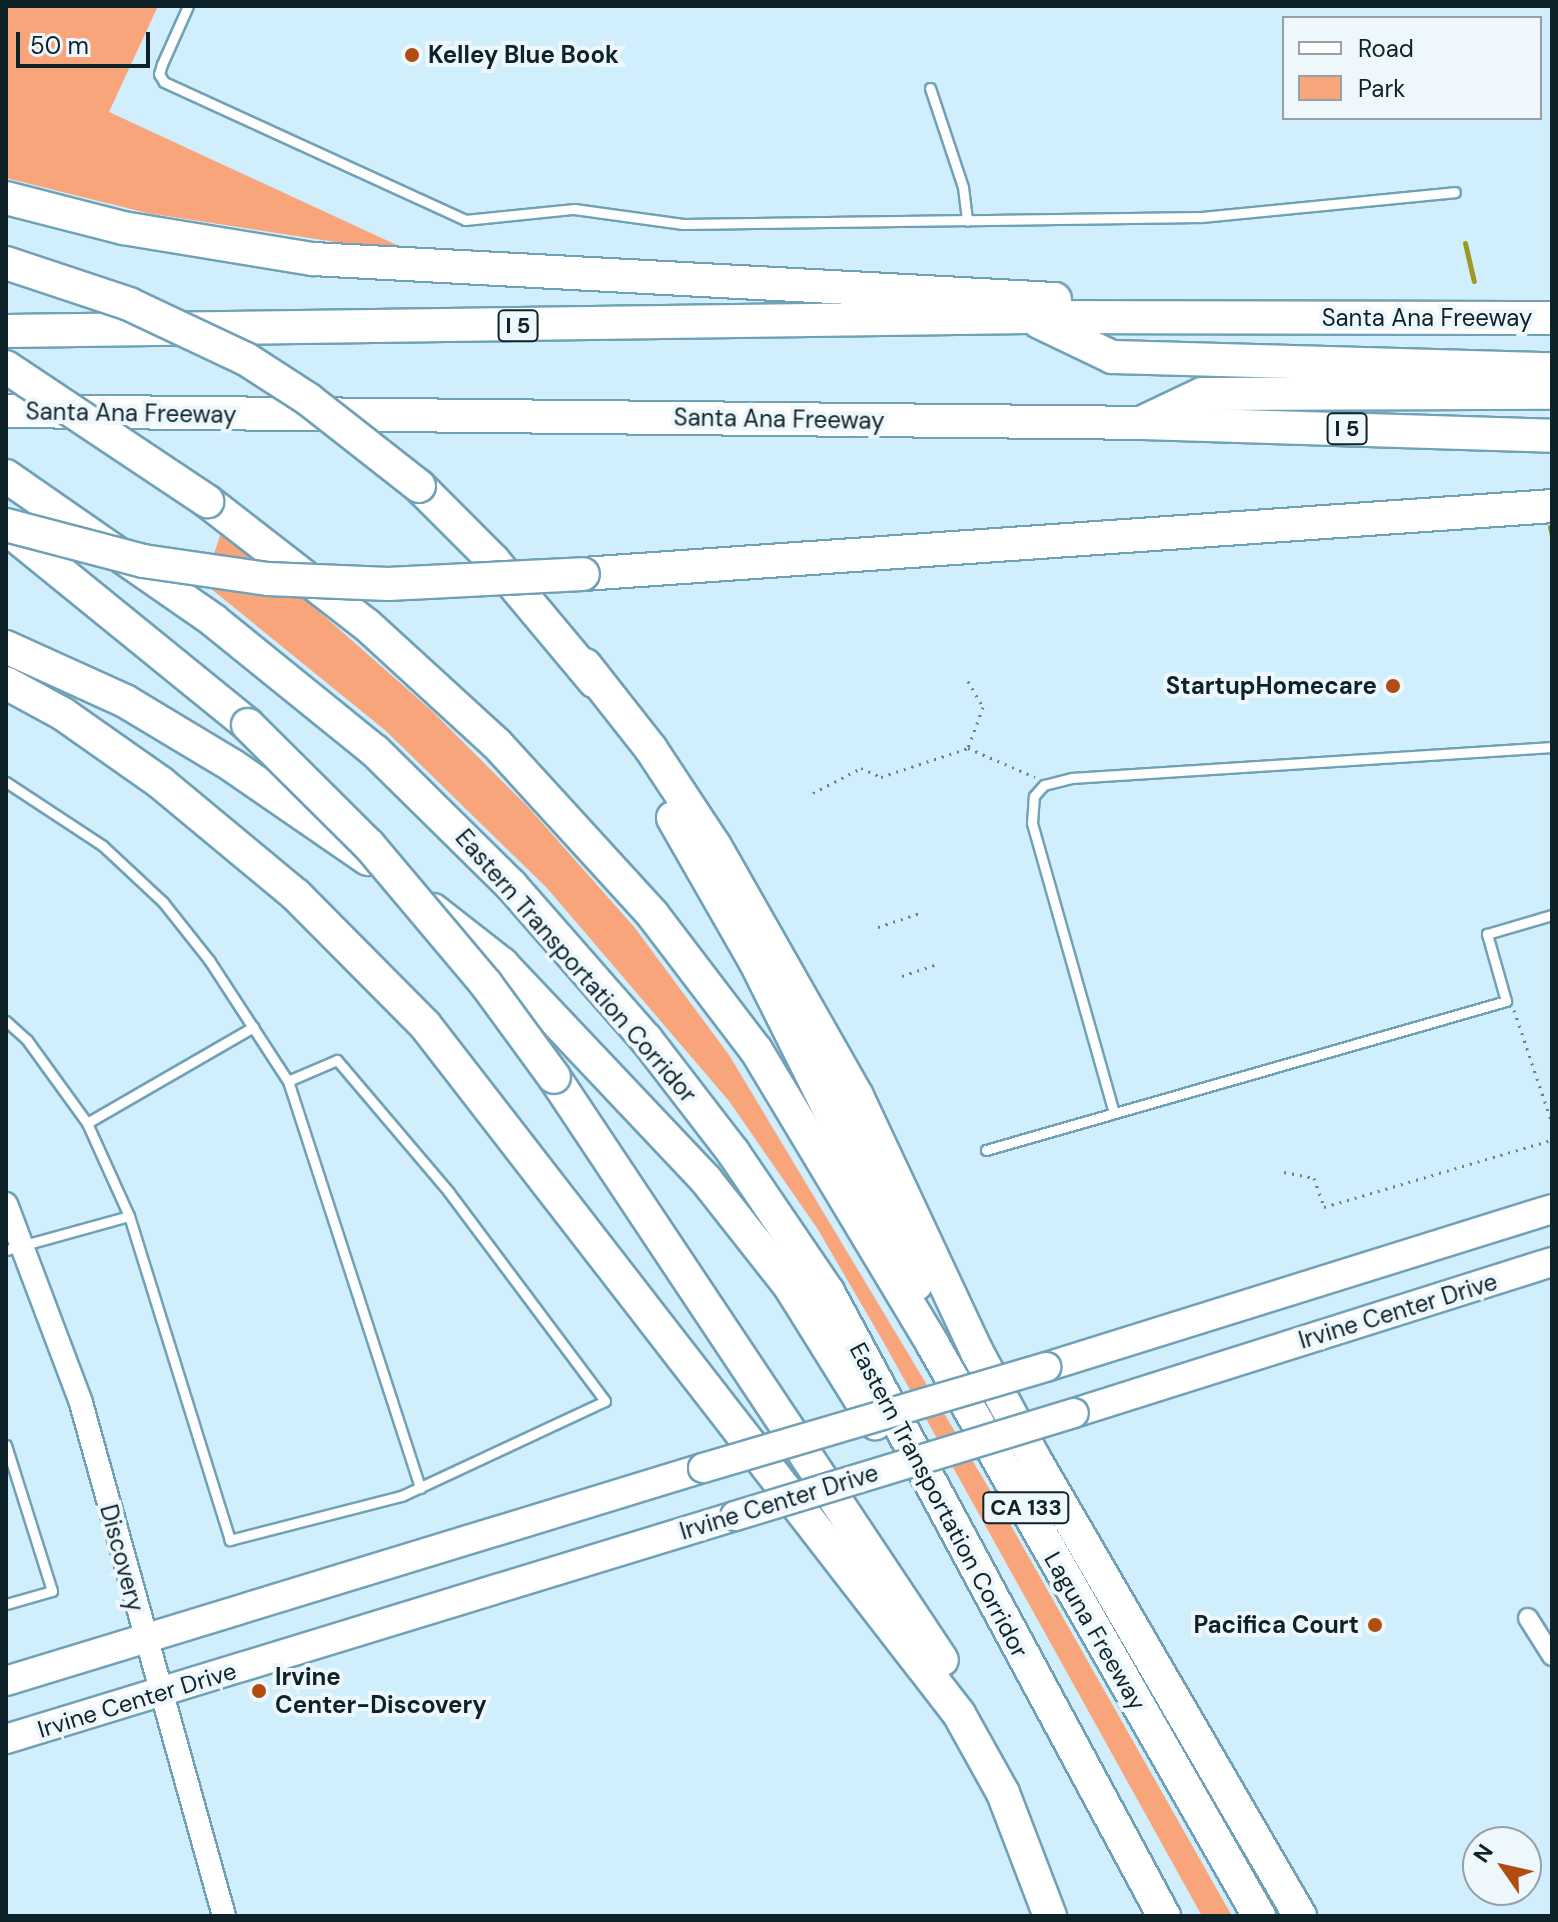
<!DOCTYPE html>
<style>
body{margin:0}
#map{position:relative;width:1558px;height:1922px;overflow:hidden;background:#d0eefb;font-family:"DM Sans",sans-serif}
div>[style]{position:absolute}
.green>*{inset:0;background:#f8a57c}
.stream>*{height:5px;margin:-2.5px;padding:0 2.5px;transform-origin:2.5px;border-radius:2.5px;background:#9d9725}
.path>*{height:3px;margin-top:-1.5px;transform-origin:0;background:repeating-linear-gradient(90deg,#68818b 0 2px,transparent 0 8px)}
.roads{filter:drop-shadow(2px 0 #70a1b6) drop-shadow(-2px 0 #70a1b6) drop-shadow(0 2px #70a1b6) drop-shadow(0 -2px #70a1b6)}
.service>*{height:9px;margin:-4.5px;padding:0 4.5px;transform-origin:4.5px;border-radius:4.5px;background:#fff}
.minor>*{height:18px;margin:-9px;padding:0 9px;transform-origin:9px;border-radius:9px;background:#fff}
.tertiary>*{height:22px;margin:-11px;padding:0 11px;transform-origin:11px;border-radius:11px;background:#fff}
.primary>*{height:28px;margin:-14px;padding:0 14px;transform-origin:14px;border-radius:14px;background:#fff}
.motorway>*{height:32px;margin:-16px;padding:0 16px;transform-origin:16px;border-radius:16px;background:#fff}
.bridges{filter:drop-shadow(2px 0 #70a1b6) drop-shadow(-2px 0 #70a1b6) drop-shadow(0 2px #70a1b6) drop-shadow(0 -2px #70a1b6)}
.primary-bridge>*{height:28px;margin:-14px;padding:0 14px;transform-origin:14px;border-radius:14px;background:#fff}
.motorway-bridge>*{height:32px;margin:-16px;padding:0 16px;transform-origin:16px;border-radius:16px;background:#fff}
.dots>*{width:22px;height:22px;translate:-50% -50%;box-sizing:border-box;border:4px solid #edf7fc;border-radius:50%}
span{translate:-50% -50%;white-space:nowrap;text-align:center;line-height:1.15;-webkit-text-stroke:8px #edf7fc;paint-order:stroke}
.shield-label span{padding:2px 6px;background:#edf7fc;border:2px solid;border-radius:6px;-webkit-text-stroke-width:0}
.shield-label{font-size:22px;color:#0e222a;font-weight:700}
.poi-label{font-size:24px;color:#0e222a;font-weight:700}
.left{translate:0 -50%;text-align:left}
.right{translate:-100% -50%;text-align:right}
.street-label{font-size:24px;color:#0e222a}
.frame{position:absolute;inset:0;border:8px solid #0e222a;pointer-events:none}
.legend{position:absolute;left:1282px;top:16px;width:260px;height:104px;box-sizing:border-box;background:#edf7fc;border:2px solid #94a2a8;margin:0;padding:10px 14px;list-style:none;font-size:24px;color:#0e222a}
.legend li{display:flex;align-items:center;gap:16px;height:40px}
.legend b{width:40px;border:2px solid #94a2a8}
.north{position:absolute;left:1462px;top:1826px;width:80px;height:80px;box-sizing:border-box;background:#edf7fc;border:2px solid #94a2a8;border-radius:50%;rotate:304deg;font-size:22px;font-weight:700;line-height:32px;text-align:center;color:#0e222a}
.north::after{content:'';display:block;margin:auto;width:28px;height:36px;background:#b04e11;clip-path:polygon(50% 0,100% 100%,50% 72%,0 100%)}
.scale{position:absolute;left:16px;top:32px;width:134px;height:36px;box-sizing:border-box;border:4px solid #0e222a;border-top:0;padding-left:10px;font-size:24px;line-height:28px;white-space:nowrap;color:#0e222a;-webkit-text-stroke:6px #edf7fc;paint-order:stroke}
</style>
<div id="map">
<div class="green">
<i style="clip-path:polygon(6px 6px,158px 6px,109px 112px,401px 247px,342px 243px,147px 213px,6px 178px)"></i>
<i style="clip-path:polygon(223px 527px,432px 711px,529px 808px,635px 928px,729px 1055px,1005px 1515px,1232px 1916px,1202px 1916px,884px 1343px,817px 1228px,729px 1101px,547px 888px,386px 731px,204px 583px)"></i>
</div>
<div class="stream">
<i style="left:1465px;top:243px;width:39px;rotate:77deg"></i>
<i style="left:1550px;top:527px;width:9px;rotate:77deg"></i>
</div>
<div class="path">
<i style="left:968px;top:681px;width:30px;rotate:60deg"></i>
<i style="left:983px;top:707px;width:44px;rotate:110.1deg"></i>
<i style="left:968px;top:748px;width:73px;rotate:23.4deg"></i>
<i style="left:813px;top:793px;width:54px;rotate:-27.5deg"></i>
<i style="left:861px;top:768px;width:22px;rotate:24deg"></i>
<i style="left:881px;top:777px;width:92px;rotate:-18.4deg"></i>
<i style="left:878px;top:927px;width:47px;rotate:-18.4deg"></i>
<i style="left:902px;top:976px;width:39px;rotate:-19deg"></i>
<i style="left:1514px;top:1010px;width:116px;rotate:71.4deg"></i>
<i style="left:1284px;top:1172px;width:31px;rotate:11deg"></i>
<i style="left:1314px;top:1178px;width:31px;rotate:71deg"></i>
<i style="left:1324px;top:1207px;width:238px;rotate:-16.4deg"></i>
</div>
<div class="roads">
<div class="service">
<i style="left:188px;top:6px;width:64px;rotate:114.1deg"></i>
<i style="left:162px;top:64px;width:10px;rotate:107deg"></i>
<i style="left:159px;top:74px;width:9px;rotate:58deg"></i>
<i style="left:164px;top:82px;width:331px;rotate:24.6deg"></i>
<i style="left:465px;top:220px;width:110px;rotate:-5.8deg"></i>
<i style="left:574px;top:209px;width:110px;rotate:7.8deg"></i>
<i style="left:683px;top:224px;width:518px;rotate:-0.77deg"></i>
<i style="left:1201px;top:217px;width:255px;rotate:-5.6deg"></i>
<i style="left:930px;top:88px;width:104px;rotate:71.6deg"></i>
<i style="left:963px;top:187px;width:34px;rotate:83deg"></i>
<i style="left:6px;top:782px;width:116px;rotate:33.4deg"></i>
<i style="left:103px;top:846px;width:82px;rotate:43deg"></i>
<i style="left:163px;top:902px;width:74px;rotate:51.6deg"></i>
<i style="left:209px;top:960px;width:145px;rotate:56.9deg"></i>
<i style="left:288px;top:1081px;width:53px;rotate:-23.2deg"></i>
<i style="left:337px;top:1060px;width:172px;rotate:49.7deg"></i>
<i style="left:448px;top:1191px;width:262px;rotate:53.2deg"></i>
<i style="left:605px;top:1401px;width:225px;rotate:155deg"></i>
<i style="left:401px;top:1496px;width:177px;rotate:165.6deg"></i>
<i style="left:230px;top:1540px;width:339px;rotate:-107.3deg"></i>
<i style="left:6px;top:1021px;width:28px;rotate:42deg"></i>
<i style="left:27px;top:1040px;width:102px;rotate:54.1deg"></i>
<i style="left:87px;top:1123px;width:102px;rotate:65.7deg"></i>
<i style="left:129px;top:1216px;width:128px;rotate:164.5deg"></i>
<i style="left:288px;top:1081px;width:428px;rotate:72deg"></i>
<i style="left:1114px;top:1113px;width:301px;rotate:-105.8deg"></i>
<i style="left:1032px;top:823px;width:27px;rotate:-86deg"></i>
<i style="left:1034px;top:796px;width:15px;rotate:-48deg"></i>
<i style="left:1044px;top:785px;width:29px;rotate:-14deg"></i>
<i style="left:1072px;top:778px;width:481px;rotate:-3.7deg"></i>
<i style="left:87px;top:1123px;width:192px;rotate:-30deg"></i>
<i style="left:986px;top:1150px;width:541px;rotate:-15.99deg"></i>
<i style="left:1506px;top:1001px;width:70px;rotate:-105.8deg"></i>
<i style="left:1487px;top:934px;width:68px;rotate:-16.3deg"></i>
<i style="left:6px;top:1445px;width:153px;rotate:72.5deg"></i>
<i style="left:52px;top:1591px;width:48px;rotate:164.2deg"></i>
</div>
<div class="minor">
<i style="left:1528px;top:1618px;width:45px;rotate:57.7deg"></i>
</div>
<div class="tertiary">
<i style="left:6px;top:1204px;width:213px;rotate:69.3deg"></i>
<i style="left:81px;top:1403px;width:533px;rotate:74.42deg"></i>
</div>
<div class="primary">
<i style="left:1046px;top:1367px;width:530px;rotate:-17.34deg"></i>
<i style="left:1074px;top:1413px;width:501px;rotate:-17.53deg"></i>
<i style="left:6px;top:1681px;width:729px;rotate:-16.99deg"></i>
<i style="left:6px;top:1739px;width:762px;rotate:-17.01deg"></i>
</div>
<div class="motorway">
<i style="left:6px;top:198px;width:121px;rotate:14.4deg"></i>
<i style="left:123px;top:228px;width:193px;rotate:9.3deg"></i>
<i style="left:313px;top:259px;width:743px;rotate:3.09deg"></i>
<i style="left:1039px;top:322px;width:81px;rotate:25.6deg"></i>
<i style="left:1112px;top:357px;width:440px;rotate:1.6deg"></i>
<i style="left:6px;top:331px;width:1023px;rotate:-0.78deg"></i>
<i style="left:1029px;top:317px;width:523px;rotate:0.11deg"></i>
<i style="left:6px;top:411px;width:1137px;rotate:0.6deg"></i>
<i style="left:1143px;top:423px;width:409px;rotate:1.8deg"></i>
<i style="left:1145px;top:421px;width:63px;rotate:-25.3deg"></i>
<i style="left:1202px;top:394px;width:350px;rotate:-0.2deg"></i>
<i style="left:6px;top:476px;width:252px;rotate:34.8deg"></i>
<i style="left:213px;top:620px;width:208px;rotate:39deg"></i>
<i style="left:375px;top:751px;width:191px;rotate:44.6deg"></i>
<i style="left:511px;top:885px;width:205px;rotate:48.8deg"></i>
<i style="left:646px;top:1039px;width:143px;rotate:52.4deg"></i>
<i style="left:733px;top:1152px;width:169px;rotate:55.8deg"></i>
<i style="left:828px;top:1292px;width:709px;rotate:61.7deg"></i>
<i style="left:419px;top:486px;width:105px;rotate:45deg"></i>
<i style="left:493px;top:560px;width:158px;rotate:50.1deg"></i>
<i style="left:207px;top:501px;width:202px;rotate:37.8deg"></i>
<i style="left:367px;top:625px;width:176px;rotate:42.5deg"></i>
<i style="left:497px;top:744px;width:231px;rotate:47.6deg"></i>
<i style="left:653px;top:915px;width:170px;rotate:52.7deg"></i>
<i style="left:756px;top:1050px;width:344px;rotate:59deg"></i>
<i style="left:933px;top:1345px;width:658px;rotate:60.28deg"></i>
<i style="left:6px;top:528px;width:312px;rotate:39.1deg"></i>
<i style="left:583px;top:574px;width:971px;rotate:-4.01deg"></i>
<i style="left:6px;top:647px;width:131px;rotate:24.4deg"></i>
<i style="left:125px;top:701px;width:126px;rotate:31deg"></i>
<i style="left:233px;top:766px;width:164px;rotate:34.6deg"></i>
<i style="left:585px;top:665px;width:107px;rotate:51.8deg"></i>
<i style="left:651px;top:749px;width:116px;rotate:56.6deg"></i>
<i style="left:715px;top:846px;width:288px;rotate:60.4deg"></i>
<i style="left:857px;top:1096px;width:283px;rotate:64.9deg"></i>
<i style="left:977px;top:1352px;width:120px;rotate:61.7deg"></i>
<i style="left:1034px;top:1458px;width:530px;rotate:59.85deg"></i>
<i style="left:6px;top:683px;width:65px;rotate:28.5deg"></i>
<i style="left:63px;top:714px;width:120px;rotate:35.1deg"></i>
<i style="left:161px;top:783px;width:175px;rotate:39.7deg"></i>
<i style="left:296px;top:895px;width:183px;rotate:45.2deg"></i>
<i style="left:425px;top:1025px;width:872px;rotate:52.22deg"></i>
<i style="left:959px;top:1714px;width:90px;rotate:60.9deg"></i>
<i style="left:1003px;top:1793px;width:132px;rotate:69.1deg"></i>
<i style="left:673px;top:818px;width:165px;rotate:60.2deg"></i>
<i style="left:755px;top:961px;width:361px;rotate:63.5deg"></i>
<i style="left:433px;top:910px;width:88px;rotate:38deg"></i>
<i style="left:502px;top:964px;width:297px;rotate:46.6deg"></i>
<i style="left:706px;top:1180px;width:134px;rotate:51.7deg"></i>
<i style="left:789px;top:1285px;width:163px;rotate:58.1deg"></i>
<i style="left:554px;top:1077px;width:700px;rotate:56.36deg"></i>
</div>
</div>
<div class="bridges">
<div class="primary-bridge">
<i style="left:703px;top:1468px;width:358px;rotate:-16.4deg"></i>
<i style="left:735px;top:1516px;width:354px;rotate:-16.9deg"></i>
</div>
<div class="motorway-bridge">
<i style="left:6px;top:263px;width:130px;rotate:18.4deg"></i>
<i style="left:129px;top:304px;width:129px;rotate:25.2deg"></i>
<i style="left:246px;top:359px;width:74px;rotate:32.8deg"></i>
<i style="left:308px;top:399px;width:141px;rotate:38.1deg"></i>
<i style="left:6px;top:367px;width:242px;rotate:33.7deg"></i>
<i style="left:6px;top:525px;width:142px;rotate:14.7deg"></i>
<i style="left:143px;top:561px;width:126px;rotate:8.2deg"></i>
<i style="left:268px;top:579px;width:120px;rotate:2.4deg"></i>
<i style="left:388px;top:584px;width:195px;rotate:-2.9deg"></i>
<i style="left:248px;top:725px;width:170px;rotate:44.8deg"></i>
<i style="left:369px;top:845px;width:182px;rotate:49.9deg"></i>
<i style="left:486px;top:984px;width:115px;rotate:53.8deg"></i>
</div>
</div>
<div class="dots">
<i style="left:412px;top:55px;background:#b04e11"></i>
<i style="left:1393px;top:686px;background:#b04e11"></i>
<i style="left:1375px;top:1625px;background:#b04e11"></i>
<i style="left:259px;top:1691px;background:#b04e11"></i>
</div>
<div class="shield-label">
<span style="left:518px;top:326px">I 5</span>
<span style="left:1347px;top:429px">I 5</span>
<span style="left:1026px;top:1508px">CA 133</span>
</div>
<div class="poi-label">
<span class="left" style="left:428px;top:55px">Kelley Blue Book</span>
<span class="right" style="left:1377px;top:686px">StartupHomecare</span>
<span class="right" style="left:1359px;top:1625px">Pacifica Court</span>
<span class="left" style="left:275px;top:1691px">Irvine<br>Center-Discovery</span>
</div>
<div class="street-label">
<span style="left:1427px;top:318px">Santa Ana Freeway</span>
<span style="left:131px;top:413px;rotate:1deg">Santa Ana Freeway</span>
<span style="left:779px;top:419px;rotate:1deg">Santa Ana Freeway</span>
<span style="left:576px;top:966px;rotate:49deg">Eastern Transportation Corridor</span>
<span style="left:1398px;top:1311px;rotate:-17deg">Irvine Center Drive</span>
<span style="left:939px;top:1500px;rotate:62deg">Eastern Transportation Corridor</span>
<span style="left:779px;top:1502px;rotate:-17deg">Irvine Center Drive</span>
<span style="left:122px;top:1558px;rotate:75deg">Discovery</span>
<span style="left:1095px;top:1631px;rotate:60deg">Laguna Freeway</span>
<span style="left:137px;top:1700px;rotate:-17deg">Irvine Center Drive</span>
</div>
<div class="frame"></div>
<ul class="legend">
<li><b style="height:10px;background:#fff"></b>Road</li>
<li><b style="height:22px;background:#f8a57c"></b>Park</li>
</ul>
<div class="north">N</div>
<div class="scale">50 m</div>
</div>
